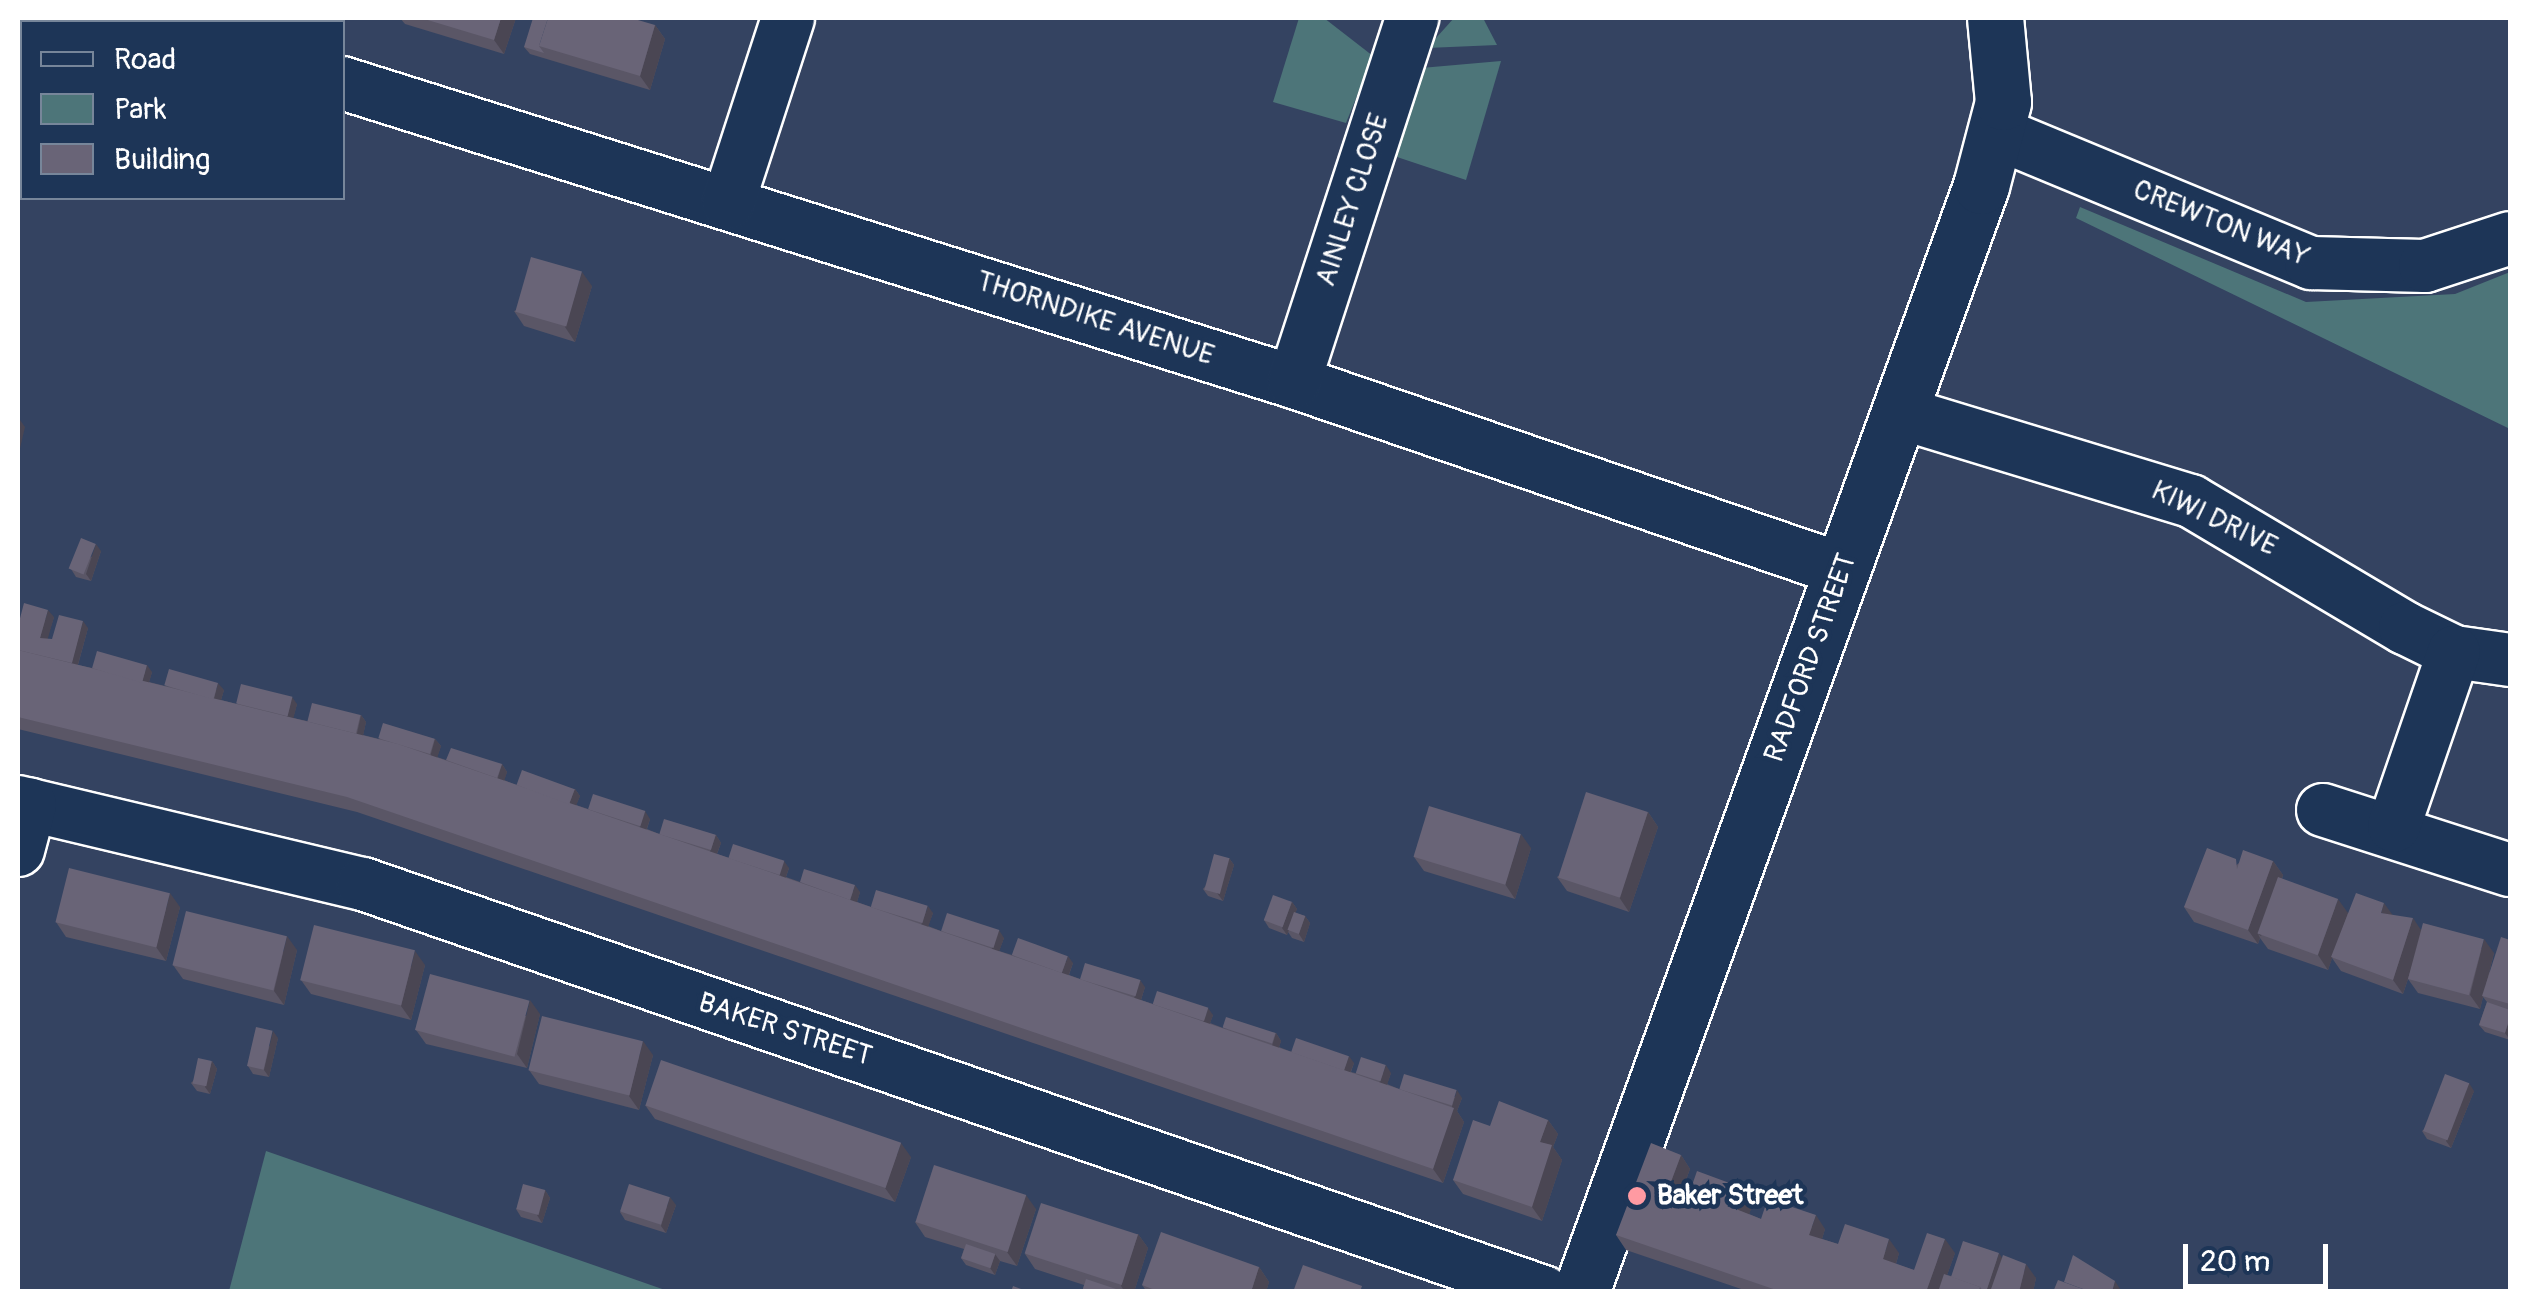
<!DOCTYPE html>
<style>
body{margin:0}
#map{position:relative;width:2528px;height:1309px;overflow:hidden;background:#344361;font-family:Pangolin,sans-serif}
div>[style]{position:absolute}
.green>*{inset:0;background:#4d7579}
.roads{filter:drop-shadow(2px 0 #fff) drop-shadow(-2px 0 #fff) drop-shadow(0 2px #fff) drop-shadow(0 -2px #fff)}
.minor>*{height:52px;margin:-26px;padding:0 26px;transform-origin:26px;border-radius:26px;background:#1d3557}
.tertiary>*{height:55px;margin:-27.5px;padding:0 27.5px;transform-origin:27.5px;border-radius:27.5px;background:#1d3557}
.wall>*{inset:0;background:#5a5666}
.shaded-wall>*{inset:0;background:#4a4653}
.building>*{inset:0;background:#696477;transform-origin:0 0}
.dots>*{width:28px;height:28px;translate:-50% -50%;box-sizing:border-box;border:5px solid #1d3557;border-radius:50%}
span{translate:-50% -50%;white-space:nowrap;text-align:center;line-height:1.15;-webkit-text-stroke:9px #1d3557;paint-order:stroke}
.street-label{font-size:28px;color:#fff}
.poi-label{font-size:28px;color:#fff;font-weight:700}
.left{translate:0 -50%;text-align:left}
.frame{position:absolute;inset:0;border:20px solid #fff;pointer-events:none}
.legend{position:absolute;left:20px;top:20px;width:325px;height:180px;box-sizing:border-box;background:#1d3557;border:2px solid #77869a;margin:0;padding:12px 18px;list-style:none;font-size:30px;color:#fff}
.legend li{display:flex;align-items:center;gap:20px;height:50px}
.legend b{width:50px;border:2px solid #77869a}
.scale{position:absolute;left:2183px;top:1244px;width:145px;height:45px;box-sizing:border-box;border:5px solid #fff;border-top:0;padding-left:12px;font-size:30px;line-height:35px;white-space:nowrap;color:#fff;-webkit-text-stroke:8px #1d3557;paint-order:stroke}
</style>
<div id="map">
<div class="green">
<i style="clip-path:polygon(1299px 18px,1324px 18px,1373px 56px,1346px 123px,1273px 102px)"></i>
<i style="clip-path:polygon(1454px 18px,1483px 18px,1497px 45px,1427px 48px)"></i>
<i style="clip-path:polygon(1501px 61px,1466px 180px,1394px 156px,1421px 68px)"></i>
<i style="clip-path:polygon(2080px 207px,2306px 302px,2455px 294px,2510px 272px,2510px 429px,2076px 218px)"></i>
<i style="clip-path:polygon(266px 1151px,668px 1291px,229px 1291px)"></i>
</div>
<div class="roads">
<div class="minor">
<i style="left:137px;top:18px;width:16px;rotate:15deg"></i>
<i style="left:342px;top:83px;width:998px;rotate:17.44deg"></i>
<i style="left:1294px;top:382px;width:580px;rotate:18.9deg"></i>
<i style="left:1997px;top:133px;width:340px;rotate:22.5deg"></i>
<i style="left:2311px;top:263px;width:114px;rotate:1.5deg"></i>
<i style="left:2425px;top:266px;width:89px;rotate:-18.2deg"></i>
<i style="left:728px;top:203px;width:194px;rotate:-72deg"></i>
<i style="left:1294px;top:382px;width:383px;rotate:-72deg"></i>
<i style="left:1901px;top:413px;width:303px;rotate:16.9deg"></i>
<i style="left:2191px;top:501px;width:249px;rotate:30.7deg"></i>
<i style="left:2405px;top:628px;width:55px;rotate:26.1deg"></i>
<i style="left:2454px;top:652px;width:57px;rotate:8.1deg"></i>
<i style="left:18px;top:802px;width:355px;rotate:13.4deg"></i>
<i style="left:363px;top:884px;width:1249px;rotate:19.07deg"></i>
<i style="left:2323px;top:810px;width:196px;rotate:17.8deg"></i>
<i style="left:2394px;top:826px;width:184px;rotate:-71deg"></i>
<i style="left:18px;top:850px;width:47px;rotate:-75.1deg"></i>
</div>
<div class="tertiary">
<i style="left:1581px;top:1292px;width:1176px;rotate:-70.12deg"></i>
<i style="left:1981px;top:186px;width:87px;rotate:-75.3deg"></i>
<i style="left:2003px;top:102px;width:84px;rotate:-95.4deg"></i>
</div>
</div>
<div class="wall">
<i style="clip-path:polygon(400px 18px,516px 18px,504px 54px,405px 24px)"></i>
<i style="clip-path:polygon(655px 25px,665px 39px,650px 90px,530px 54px,524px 47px)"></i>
<i style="clip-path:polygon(592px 286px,575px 342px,524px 326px,514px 311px)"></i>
<i style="clip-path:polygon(101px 551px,91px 581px,76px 577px,71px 569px)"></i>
<i style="clip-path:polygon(54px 617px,47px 639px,52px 639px,88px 628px,78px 665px,92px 668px,152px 672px,149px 682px,165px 686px,224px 690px,221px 700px,237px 704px,297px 704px,293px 718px,307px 721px,361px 715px,366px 722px,363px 735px,379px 739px,435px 739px,441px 746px,437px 757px,446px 760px,502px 764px,507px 772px,504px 780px,516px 785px,575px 789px,580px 796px,576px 805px,588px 809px,650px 819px,647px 829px,659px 834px,716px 835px,721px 843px,717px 854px,729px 858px,789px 868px,786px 877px,800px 882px,860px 892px,857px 902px,871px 907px,933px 913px,928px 926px,941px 931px,1004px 938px,999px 951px,1012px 955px,1073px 963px,1069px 975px,1080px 979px,1145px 987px,1141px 1000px,1153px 1004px,1213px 1015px,1210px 1023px,1223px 1028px,1276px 1033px,1281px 1041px,1279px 1047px,1292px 1052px,1354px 1063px,1351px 1072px,1355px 1073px,1391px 1073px,1387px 1084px,1399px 1089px,1462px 1098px,1457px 1111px,1464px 1122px,1443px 1183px,357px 812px,18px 729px,18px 627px)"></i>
<i style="clip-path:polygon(1648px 812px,1658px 827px,1629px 912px,1567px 891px,1557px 877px)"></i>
<i style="clip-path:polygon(1531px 848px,1515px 899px,1424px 871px,1414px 857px)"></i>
<i style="clip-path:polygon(1229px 858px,1234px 865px,1223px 901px,1208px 896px,1203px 889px)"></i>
<i style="clip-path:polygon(2273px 861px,2283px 875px,2282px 879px,2348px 913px,2392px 915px,2421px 930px,2494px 953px,2489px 973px,2510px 940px,2510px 1040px,2485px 1032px,2479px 1025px,2487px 1002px,2483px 997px,2480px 1009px,2418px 993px,2408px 979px,2410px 973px,2403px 994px,2341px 971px,2332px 958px,2328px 970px,2268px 949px,2260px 938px,2258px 944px,2194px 922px,2184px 907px,2239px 863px)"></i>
<i style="clip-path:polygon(1292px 902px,1297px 909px,1295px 913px,1305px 916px,1310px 923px,1304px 942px,1292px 938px,1288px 932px,1287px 935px,1269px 928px,1264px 920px)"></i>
<i style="clip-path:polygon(180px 907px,166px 961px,66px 937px,56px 922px)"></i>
<i style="clip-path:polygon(297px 950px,284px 1005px,183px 979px,173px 965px)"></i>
<i style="clip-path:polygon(425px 965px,411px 1020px,311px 994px,301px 980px)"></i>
<i style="clip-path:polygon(540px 1014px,527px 1068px,426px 1044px,416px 1030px)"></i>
<i style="clip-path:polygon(278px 1038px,269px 1077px,253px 1074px,248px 1066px)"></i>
<i style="clip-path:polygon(653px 1055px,639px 1110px,539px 1084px,529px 1070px)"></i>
<i style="clip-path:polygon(212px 1061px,217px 1069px,210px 1094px,197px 1091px,191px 1083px)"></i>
<i style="clip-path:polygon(2474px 1091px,2451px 1148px,2427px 1139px,2422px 1131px)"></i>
<i style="clip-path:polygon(645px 1105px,911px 1157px,895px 1202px,655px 1119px)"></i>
<i style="clip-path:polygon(1548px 1120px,1558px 1134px,1553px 1147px,1562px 1160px,1542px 1221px,1463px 1194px,1453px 1180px,1490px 1126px)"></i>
<i style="clip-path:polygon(1681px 1155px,1690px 1169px,1682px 1191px,1689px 1194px,1753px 1203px,1749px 1214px,1761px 1219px,1825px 1229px,1822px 1239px,1838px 1244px,1899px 1253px,1896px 1264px,1914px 1270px,1955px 1253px,1947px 1275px,1951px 1276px,2002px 1258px,2036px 1278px,2033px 1292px,1750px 1292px,1626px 1250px,1616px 1235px)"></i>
<i style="clip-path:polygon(545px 1190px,550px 1198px,542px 1223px,521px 1217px,516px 1209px)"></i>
<i style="clip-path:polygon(676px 1205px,666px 1233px,625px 1220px,620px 1212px)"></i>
<i style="clip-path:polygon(1036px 1209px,1017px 1266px,1000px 1261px,995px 1275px,966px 1265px,961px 1258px,964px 1249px,925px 1237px,915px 1222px)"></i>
<i style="clip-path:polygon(1138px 1234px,1148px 1248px,1134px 1292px,1082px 1292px,1084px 1285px,1035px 1269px,1025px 1254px)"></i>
<i style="clip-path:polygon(1259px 1267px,1269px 1282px,1266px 1292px,1147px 1292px,1142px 1285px)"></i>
</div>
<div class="shaded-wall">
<i style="clip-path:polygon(501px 18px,516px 18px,504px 54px,494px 40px)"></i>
<i style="clip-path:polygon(655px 25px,665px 39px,650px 90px,640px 76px)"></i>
<i style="clip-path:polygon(582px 272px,592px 286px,575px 342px,565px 327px)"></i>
<i style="clip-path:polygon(20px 420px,25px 427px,18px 457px,18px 430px)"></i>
<i style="clip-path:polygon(96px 544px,101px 551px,91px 581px,86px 574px)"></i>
<i style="clip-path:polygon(48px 610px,54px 617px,46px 645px,40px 638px)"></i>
<i style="clip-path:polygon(83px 621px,88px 628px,75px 675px,70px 668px)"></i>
<i style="clip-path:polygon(147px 665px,152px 672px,146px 693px,141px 685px)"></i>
<i style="clip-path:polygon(218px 683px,224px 690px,218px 710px,213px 703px)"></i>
<i style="clip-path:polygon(292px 697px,297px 704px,291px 728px,286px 721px)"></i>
<i style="clip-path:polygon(361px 715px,366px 722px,361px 745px,356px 738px)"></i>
<i style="clip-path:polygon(435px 739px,441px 746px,434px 768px,429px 761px)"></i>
<i style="clip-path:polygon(502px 764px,507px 772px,501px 791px,496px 784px)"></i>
<i style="clip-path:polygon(575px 789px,580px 796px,572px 816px,567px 809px)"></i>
<i style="clip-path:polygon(645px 811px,650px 819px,643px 840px,638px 832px)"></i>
<i style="clip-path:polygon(1648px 812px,1658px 827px,1629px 912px,1619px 897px)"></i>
<i style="clip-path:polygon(1521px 834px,1531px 848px,1515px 899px,1505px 884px)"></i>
<i style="clip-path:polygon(716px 835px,721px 843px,713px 864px,708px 857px)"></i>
<i style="clip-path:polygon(1229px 858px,1234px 865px,1223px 901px,1217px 893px)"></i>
<i style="clip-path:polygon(784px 861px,789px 868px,782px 888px,777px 880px)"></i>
<i style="clip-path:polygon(2273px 861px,2283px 875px,2261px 936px,2258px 934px,2260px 938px,2258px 944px,2248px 930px)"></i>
<i style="clip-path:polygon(855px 885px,860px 892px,854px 912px,849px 904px)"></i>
<i style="clip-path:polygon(170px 893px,180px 907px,166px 961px,156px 947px)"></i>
<i style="clip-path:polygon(2338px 899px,2348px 913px,2328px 970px,2318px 955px)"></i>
<i style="clip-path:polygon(1292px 902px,1297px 909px,1287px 935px,1282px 928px)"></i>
<i style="clip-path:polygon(2384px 903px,2394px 917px,2381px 913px)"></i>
<i style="clip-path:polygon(928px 906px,933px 913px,925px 936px,920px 928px)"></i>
<i style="clip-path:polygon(1305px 916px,1310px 923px,1304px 942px,1299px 934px)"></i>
<i style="clip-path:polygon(2413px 918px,2423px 933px,2403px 994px,2393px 980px)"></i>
<i style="clip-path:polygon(999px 930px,1004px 938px,996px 960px,990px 953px)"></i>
<i style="clip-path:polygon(287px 936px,297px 950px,284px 1005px,274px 991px)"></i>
<i style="clip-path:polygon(2484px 939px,2494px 953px,2480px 1009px,2470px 995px)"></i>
<i style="clip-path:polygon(415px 951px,425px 965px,411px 1020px,401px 1006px)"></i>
<i style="clip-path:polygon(1068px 956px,1073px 963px,1065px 985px,1060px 978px)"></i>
<i style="clip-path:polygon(1140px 980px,1145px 987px,1138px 1009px,1133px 1002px)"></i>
<i style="clip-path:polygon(530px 1000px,540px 1014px,527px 1068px,517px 1054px)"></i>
<i style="clip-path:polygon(1208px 1008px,1213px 1015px,1207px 1032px,1202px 1025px)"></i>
<i style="clip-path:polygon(2510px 1017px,2510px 1040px,2505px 1033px)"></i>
<i style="clip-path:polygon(273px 1031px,278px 1038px,269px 1077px,264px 1070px)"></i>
<i style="clip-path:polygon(1276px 1033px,1281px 1041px,1276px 1057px,1271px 1049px)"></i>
<i style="clip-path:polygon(643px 1041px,653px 1055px,639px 1110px,629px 1096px)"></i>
<i style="clip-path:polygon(1349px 1056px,1354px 1063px,1347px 1081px,1342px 1074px)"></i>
<i style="clip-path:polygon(212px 1061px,217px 1069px,210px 1094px,205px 1087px)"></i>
<i style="clip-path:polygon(1386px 1065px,1391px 1073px,1384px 1094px,1378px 1086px)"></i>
<i style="clip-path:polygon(2469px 1083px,2474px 1091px,2451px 1148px,2446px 1141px)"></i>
<i style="clip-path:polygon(1457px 1090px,1462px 1098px,1457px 1111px,1464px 1122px,1443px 1183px,1433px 1169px)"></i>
<i style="clip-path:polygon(1548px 1120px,1558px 1134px,1553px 1147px,1562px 1160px,1542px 1221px,1532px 1207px,1540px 1142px)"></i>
<i style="clip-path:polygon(901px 1143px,911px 1157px,895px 1202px,885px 1188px)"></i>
<i style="clip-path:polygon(1681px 1155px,1690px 1169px,1678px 1201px,1669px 1187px)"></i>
<i style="clip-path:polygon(1743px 1188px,1753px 1203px,1746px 1224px,1736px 1209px)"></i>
<i style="clip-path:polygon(545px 1190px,550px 1198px,542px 1223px,537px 1215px)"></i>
<i style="clip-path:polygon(1026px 1195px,1036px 1209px,1017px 1266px,1007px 1252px)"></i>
<i style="clip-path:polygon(670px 1197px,676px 1205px,666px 1233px,661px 1226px)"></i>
<i style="clip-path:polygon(1816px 1215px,1825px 1229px,1819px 1249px,1809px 1235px)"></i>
<i style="clip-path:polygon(1138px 1234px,1148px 1248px,1134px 1292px,1125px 1292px,1121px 1286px)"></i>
<i style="clip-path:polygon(1889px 1239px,1899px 1253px,1893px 1274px,1883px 1259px)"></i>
<i style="clip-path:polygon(1945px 1239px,1955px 1253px,1941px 1292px,1926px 1292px)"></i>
<i style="clip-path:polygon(1999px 1253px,2004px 1261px,1993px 1292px,1986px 1292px)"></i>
<i style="clip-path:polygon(995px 1254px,1000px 1261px,995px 1275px,990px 1268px)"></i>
<i style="clip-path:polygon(2026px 1264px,2036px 1278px,2033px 1292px,2019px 1292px)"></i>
<i style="clip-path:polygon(1259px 1267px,1269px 1282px,1266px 1292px,1251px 1292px)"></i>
<i style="clip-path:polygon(2115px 1281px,2120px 1289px,2119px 1292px,2112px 1292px)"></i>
</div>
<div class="building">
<i style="clip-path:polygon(421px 18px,501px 18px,494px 40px)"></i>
<i style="clip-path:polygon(533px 18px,548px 18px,539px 46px,544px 53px,524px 47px)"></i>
<i style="clip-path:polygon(548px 18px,631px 18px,655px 25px,640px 76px,539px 46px)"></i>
<i style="left:531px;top:257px;width:53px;height:57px;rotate:16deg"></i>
<i style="left:81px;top:538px;width:16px;height:33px;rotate:22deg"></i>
<i style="clip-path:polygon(24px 603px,48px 610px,40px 638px,52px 639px,59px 615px,83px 621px,72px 663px,18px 650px,18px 626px)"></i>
<i style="clip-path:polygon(18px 650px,398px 744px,1454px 1108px,1433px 1169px,347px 797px,18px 717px)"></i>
<i style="left:97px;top:651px;width:52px;height:18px;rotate:16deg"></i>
<i style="left:169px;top:669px;width:51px;height:17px;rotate:16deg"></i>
<i style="left:241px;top:684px;width:53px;height:20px;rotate:14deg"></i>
<i style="left:312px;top:703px;width:50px;height:19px;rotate:14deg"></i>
<i style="left:383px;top:723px;width:54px;height:16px;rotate:17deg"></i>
<i style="clip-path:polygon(451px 748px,502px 764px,497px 778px,446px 760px)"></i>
<i style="left:522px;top:770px;width:56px;height:16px;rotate:20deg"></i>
<i style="left:1586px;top:792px;width:65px;height:90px;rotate:18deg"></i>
<i style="left:593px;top:794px;width:55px;height:16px;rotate:18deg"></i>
<i style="left:1429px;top:806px;width:96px;height:53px;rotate:17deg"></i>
<i style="left:664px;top:819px;width:54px;height:16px;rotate:17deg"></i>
<i style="left:733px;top:844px;width:54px;height:15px;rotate:18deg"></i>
<i style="clip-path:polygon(2207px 848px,2236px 859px,2237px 869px,2243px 850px,2273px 861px,2248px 930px,2184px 907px)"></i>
<i style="left:1214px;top:854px;width:16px;height:37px;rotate:15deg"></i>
<i style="left:69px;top:868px;width:104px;height:56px;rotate:14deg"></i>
<i style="clip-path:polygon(804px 869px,855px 885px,850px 900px,800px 882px)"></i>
<i style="left:2278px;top:877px;width:64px;height:60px;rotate:20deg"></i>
<i style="left:876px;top:890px;width:54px;height:18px;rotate:17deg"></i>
<i style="clip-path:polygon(2356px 893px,2384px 903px,2381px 913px,2413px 918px,2393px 980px,2331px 957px)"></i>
<i style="left:1273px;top:895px;width:20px;height:27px;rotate:20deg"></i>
<i style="left:186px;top:911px;width:104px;height:56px;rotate:14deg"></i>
<i style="left:1294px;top:912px;width:12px;height:19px;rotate:20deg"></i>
<i style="left:947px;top:913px;width:55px;height:19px;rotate:18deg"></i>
<i style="left:2423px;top:923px;width:63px;height:58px;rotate:15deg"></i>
<i style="left:314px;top:925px;width:104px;height:57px;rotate:14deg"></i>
<i style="clip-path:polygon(2501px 937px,2510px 940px,2510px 1004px,2482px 996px)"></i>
<i style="left:1018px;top:938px;width:53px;height:18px;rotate:20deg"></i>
<i style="left:1085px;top:963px;width:58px;height:17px;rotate:17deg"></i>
<i style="left:430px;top:974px;width:103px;height:58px;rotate:15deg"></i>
<i style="left:1157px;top:991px;width:54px;height:14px;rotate:18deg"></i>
<i style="clip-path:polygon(2487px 1002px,2510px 1010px,2510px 1017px,2505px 1033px,2479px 1025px)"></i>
<i style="left:542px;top:1016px;width:104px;height:56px;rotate:14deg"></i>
<i style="left:1226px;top:1017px;width:52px;height:11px;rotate:18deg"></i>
<i style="left:256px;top:1027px;width:17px;height:40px;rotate:13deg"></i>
<i style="left:1296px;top:1038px;width:56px;height:15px;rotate:19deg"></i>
<i style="left:1361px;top:1057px;width:26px;height:17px;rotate:18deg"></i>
<i style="left:198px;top:1058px;width:14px;height:26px;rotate:12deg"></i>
<i style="left:661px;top:1060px;width:254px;height:48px;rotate:19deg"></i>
<i style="left:1404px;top:1074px;width:55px;height:16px;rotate:17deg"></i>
<i style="left:2445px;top:1074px;width:26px;height:61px;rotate:21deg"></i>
<i style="clip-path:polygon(1499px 1101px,1548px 1120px,1540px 1142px,1552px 1145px,1532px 1207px,1453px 1180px,1473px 1120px,1490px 1126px)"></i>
<i style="clip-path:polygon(1651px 1143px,1681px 1155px,1669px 1187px,1689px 1194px,1697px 1171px,1743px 1188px,1736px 1209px,1761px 1219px,1768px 1198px,1789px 1206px,1816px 1215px,1809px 1235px,1838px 1244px,1845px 1224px,1863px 1230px,1889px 1239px,1883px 1259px,1914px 1270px,1927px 1233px,1945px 1239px,1926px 1292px,1782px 1292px,1616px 1235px)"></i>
<i style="left:934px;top:1165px;width:97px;height:60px;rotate:18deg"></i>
<i style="left:523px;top:1184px;width:23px;height:26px;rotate:15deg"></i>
<i style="left:629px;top:1184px;width:43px;height:29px;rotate:18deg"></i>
<i style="left:1041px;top:1203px;width:102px;height:53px;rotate:18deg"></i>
<i style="clip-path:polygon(1161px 1232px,1259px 1267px,1251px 1292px,1160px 1292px,1142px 1285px)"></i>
<i style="clip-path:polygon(1963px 1241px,1999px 1253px,1986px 1292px,1984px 1292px,1980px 1287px,1951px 1277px)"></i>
<i style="left:966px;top:1244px;width:31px;height:15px;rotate:19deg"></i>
<i style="clip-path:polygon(2003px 1255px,2026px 1264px,2019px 1292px,1990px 1292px)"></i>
<i style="clip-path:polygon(2073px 1255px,2115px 1281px,2112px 1292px,2091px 1292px,2064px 1282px)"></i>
<i style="clip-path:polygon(1303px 1265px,1362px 1286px,1360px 1292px,1293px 1292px)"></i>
<i style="clip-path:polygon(1944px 1274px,1980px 1287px,1978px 1292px,1938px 1292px)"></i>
<i style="clip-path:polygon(1086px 1279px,1116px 1289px,1115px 1292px,1082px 1292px)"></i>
<i style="clip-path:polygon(2058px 1280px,2091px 1292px,2053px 1292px)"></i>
<i style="clip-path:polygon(1013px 1286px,1029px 1292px,1011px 1292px)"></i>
</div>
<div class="dots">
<i style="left:1637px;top:1196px;background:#ff9aa2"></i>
</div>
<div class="street-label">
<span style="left:1353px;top:200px;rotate:-72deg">AINLEY CLOSE</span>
<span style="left:2221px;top:224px;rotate:22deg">CREWTON WAY</span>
<span style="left:1095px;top:319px;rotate:18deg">THORNDIKE AVENUE</span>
<span style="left:2214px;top:519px;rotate:26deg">KIWI DRIVE</span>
<span style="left:1811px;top:658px;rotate:-70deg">RADFORD STREET</span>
<span style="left:785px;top:1030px;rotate:18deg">BAKER STREET</span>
</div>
<div class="poi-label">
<span class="left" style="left:1657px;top:1196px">Baker Street</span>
</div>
<div class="frame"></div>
<ul class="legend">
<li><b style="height:12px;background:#1d3557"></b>Road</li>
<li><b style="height:28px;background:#4d7579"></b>Park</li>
<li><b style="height:28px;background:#696477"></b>Building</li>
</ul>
<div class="scale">20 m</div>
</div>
